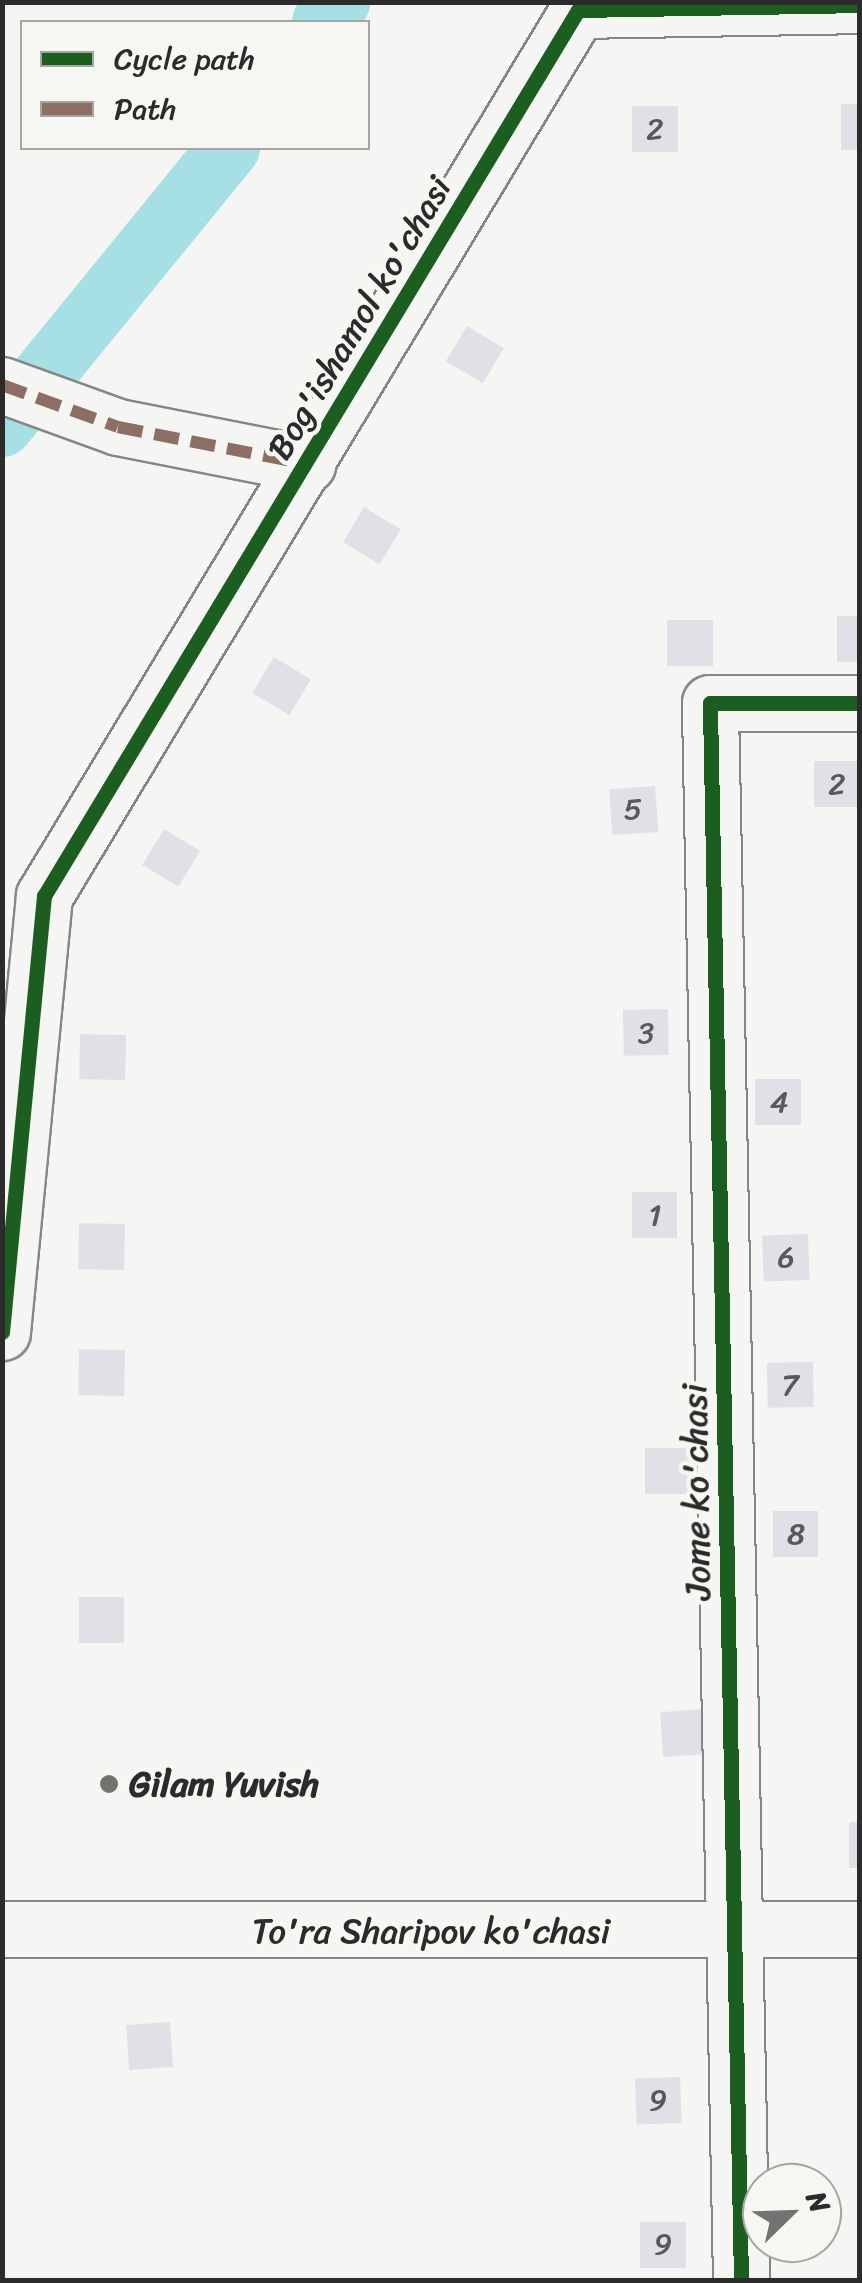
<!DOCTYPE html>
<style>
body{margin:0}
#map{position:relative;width:862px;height:2283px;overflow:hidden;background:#f5f5f3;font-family:Sriracha,sans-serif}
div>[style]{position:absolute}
.canal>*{height:62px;margin:-31px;padding:0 31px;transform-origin:31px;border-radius:31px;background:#a7e0e4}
.building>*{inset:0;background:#e3dfe7;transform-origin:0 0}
.roads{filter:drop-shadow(2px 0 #868685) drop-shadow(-2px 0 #868685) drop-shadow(0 2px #868685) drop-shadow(0 -2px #868685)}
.street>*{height:55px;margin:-27.5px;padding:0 27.5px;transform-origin:27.5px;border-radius:27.5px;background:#f5f5f3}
.quiet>*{height:12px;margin-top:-6px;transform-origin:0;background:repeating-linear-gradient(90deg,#8d6e63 0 25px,transparent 0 37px)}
.cycleway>*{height:15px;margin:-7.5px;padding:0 7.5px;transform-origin:7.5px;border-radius:7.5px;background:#1b5e20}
.dots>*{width:28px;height:28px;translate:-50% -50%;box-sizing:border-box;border:5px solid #f6f6f2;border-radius:50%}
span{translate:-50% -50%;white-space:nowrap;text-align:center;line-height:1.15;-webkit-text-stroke:9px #f6f6f2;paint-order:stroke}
.number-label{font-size:30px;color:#59585a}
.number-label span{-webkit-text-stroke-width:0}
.street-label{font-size:35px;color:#2b2b2b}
.poi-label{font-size:35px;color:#2b2b2b;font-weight:700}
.left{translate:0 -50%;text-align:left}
.frame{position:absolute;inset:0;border:5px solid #2b2b2b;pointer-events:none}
.legend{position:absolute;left:20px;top:20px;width:350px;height:130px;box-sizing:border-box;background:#f6f6f2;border:2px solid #a5a5a2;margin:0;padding:12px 18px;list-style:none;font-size:30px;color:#2b2b2b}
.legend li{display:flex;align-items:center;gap:20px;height:50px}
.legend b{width:50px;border:2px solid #a5a5a2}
.north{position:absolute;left:742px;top:2163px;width:100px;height:100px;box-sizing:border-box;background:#f6f6f2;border:2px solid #a5a5a2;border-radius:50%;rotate:67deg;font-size:28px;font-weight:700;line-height:40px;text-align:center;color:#2b2b2b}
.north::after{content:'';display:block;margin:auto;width:35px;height:45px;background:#727271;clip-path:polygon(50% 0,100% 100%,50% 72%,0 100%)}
</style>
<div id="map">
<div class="canal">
<i style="left:323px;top:22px;width:26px;rotate:-51deg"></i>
<i style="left:2px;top:426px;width:359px;rotate:-50.8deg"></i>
</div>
<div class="building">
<i style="left:841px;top:104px;width:19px;height:46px"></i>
<i style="left:632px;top:106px;width:46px;height:46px"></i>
<i style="left:467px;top:326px;width:43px;height:41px;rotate:31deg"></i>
<i style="left:364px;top:507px;width:43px;height:41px;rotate:31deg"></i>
<i style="left:860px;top:616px;width:46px;height:23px;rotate:90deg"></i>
<i style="left:713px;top:620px;width:46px;height:46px;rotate:90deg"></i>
<i style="left:274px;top:657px;width:43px;height:42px;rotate:31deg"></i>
<i style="left:860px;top:761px;width:46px;height:46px;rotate:90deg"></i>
<i style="left:655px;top:786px;width:46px;height:46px;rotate:86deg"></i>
<i style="left:164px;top:829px;width:42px;height:42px;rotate:31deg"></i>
<i style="left:668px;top:1009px;width:46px;height:45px;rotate:89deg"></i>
<i style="left:126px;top:1035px;width:45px;height:46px;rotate:91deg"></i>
<i style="left:755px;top:1079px;width:46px;height:46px"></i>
<i style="left:632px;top:1192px;width:45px;height:46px"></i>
<i style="left:125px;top:1224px;width:46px;height:46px;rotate:91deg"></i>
<i style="left:808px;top:1234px;width:46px;height:46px;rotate:88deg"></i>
<i style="left:125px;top:1350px;width:46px;height:46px;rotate:91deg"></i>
<i style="left:813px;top:1362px;width:45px;height:46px;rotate:89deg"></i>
<i style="left:645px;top:1448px;width:46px;height:46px"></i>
<i style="left:773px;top:1511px;width:45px;height:46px"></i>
<i style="left:79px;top:1597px;width:45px;height:46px"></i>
<i style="left:705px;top:1709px;width:45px;height:45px;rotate:86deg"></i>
<i style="left:849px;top:1822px;width:11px;height:46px"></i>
<i style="left:170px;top:2022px;width:45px;height:44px;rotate:86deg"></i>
<i style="left:680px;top:2077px;width:46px;height:45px;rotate:88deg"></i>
<i style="left:640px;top:2222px;width:46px;height:46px"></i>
</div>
<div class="roads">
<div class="street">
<i style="left:2px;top:385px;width:123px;rotate:19.9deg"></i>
<i style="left:118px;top:427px;width:193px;rotate:11.1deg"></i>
<i style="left:2px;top:1332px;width:438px;rotate:-84.5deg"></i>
<i style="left:44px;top:896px;width:1034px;rotate:-58.92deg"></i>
<i style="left:578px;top:10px;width:282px;rotate:-1deg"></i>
<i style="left:2px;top:1929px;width:858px"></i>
<i style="left:741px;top:2280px;width:1577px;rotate:-91.13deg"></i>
<i style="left:710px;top:703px;width:150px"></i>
</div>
</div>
<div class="quiet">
<i style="left:2px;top:385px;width:123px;rotate:19.9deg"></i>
<i style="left:118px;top:427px;width:193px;rotate:11.1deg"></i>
</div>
<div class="cycleway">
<i style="left:2px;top:1332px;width:438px;rotate:-84.5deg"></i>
<i style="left:44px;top:896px;width:1034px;rotate:-58.92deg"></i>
<i style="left:578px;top:10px;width:282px;rotate:-1deg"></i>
<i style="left:741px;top:2280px;width:1577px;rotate:-91.13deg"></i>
<i style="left:710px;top:703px;width:150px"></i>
</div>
<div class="dots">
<i style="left:109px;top:1784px;background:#727271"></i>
</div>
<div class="number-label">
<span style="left:655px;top:129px">2</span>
<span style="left:837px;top:784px">2</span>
<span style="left:633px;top:809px">5</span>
<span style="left:646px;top:1033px">3</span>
<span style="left:779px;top:1102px">4</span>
<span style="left:655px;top:1215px">1</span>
<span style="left:786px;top:1257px">6</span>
<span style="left:790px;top:1385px">7</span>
<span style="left:796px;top:1534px">8</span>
<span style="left:658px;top:2100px">9</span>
<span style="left:663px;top:2244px">9</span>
</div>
<div class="street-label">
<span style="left:359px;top:318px;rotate:-59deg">Bog'ishamol ko'chasi</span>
<span style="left:696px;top:1492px;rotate:-91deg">Jome ko'chasi</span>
<span style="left:431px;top:1931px">To'ra Sharipov ko'chasi</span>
</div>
<div class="poi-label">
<span class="left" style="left:129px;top:1784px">Gilam Yuvish</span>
</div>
<div class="frame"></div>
<ul class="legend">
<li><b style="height:12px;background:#1b5e20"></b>Cycle path</li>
<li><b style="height:12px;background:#8d6e63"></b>Path</li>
</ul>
<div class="north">N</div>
</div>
